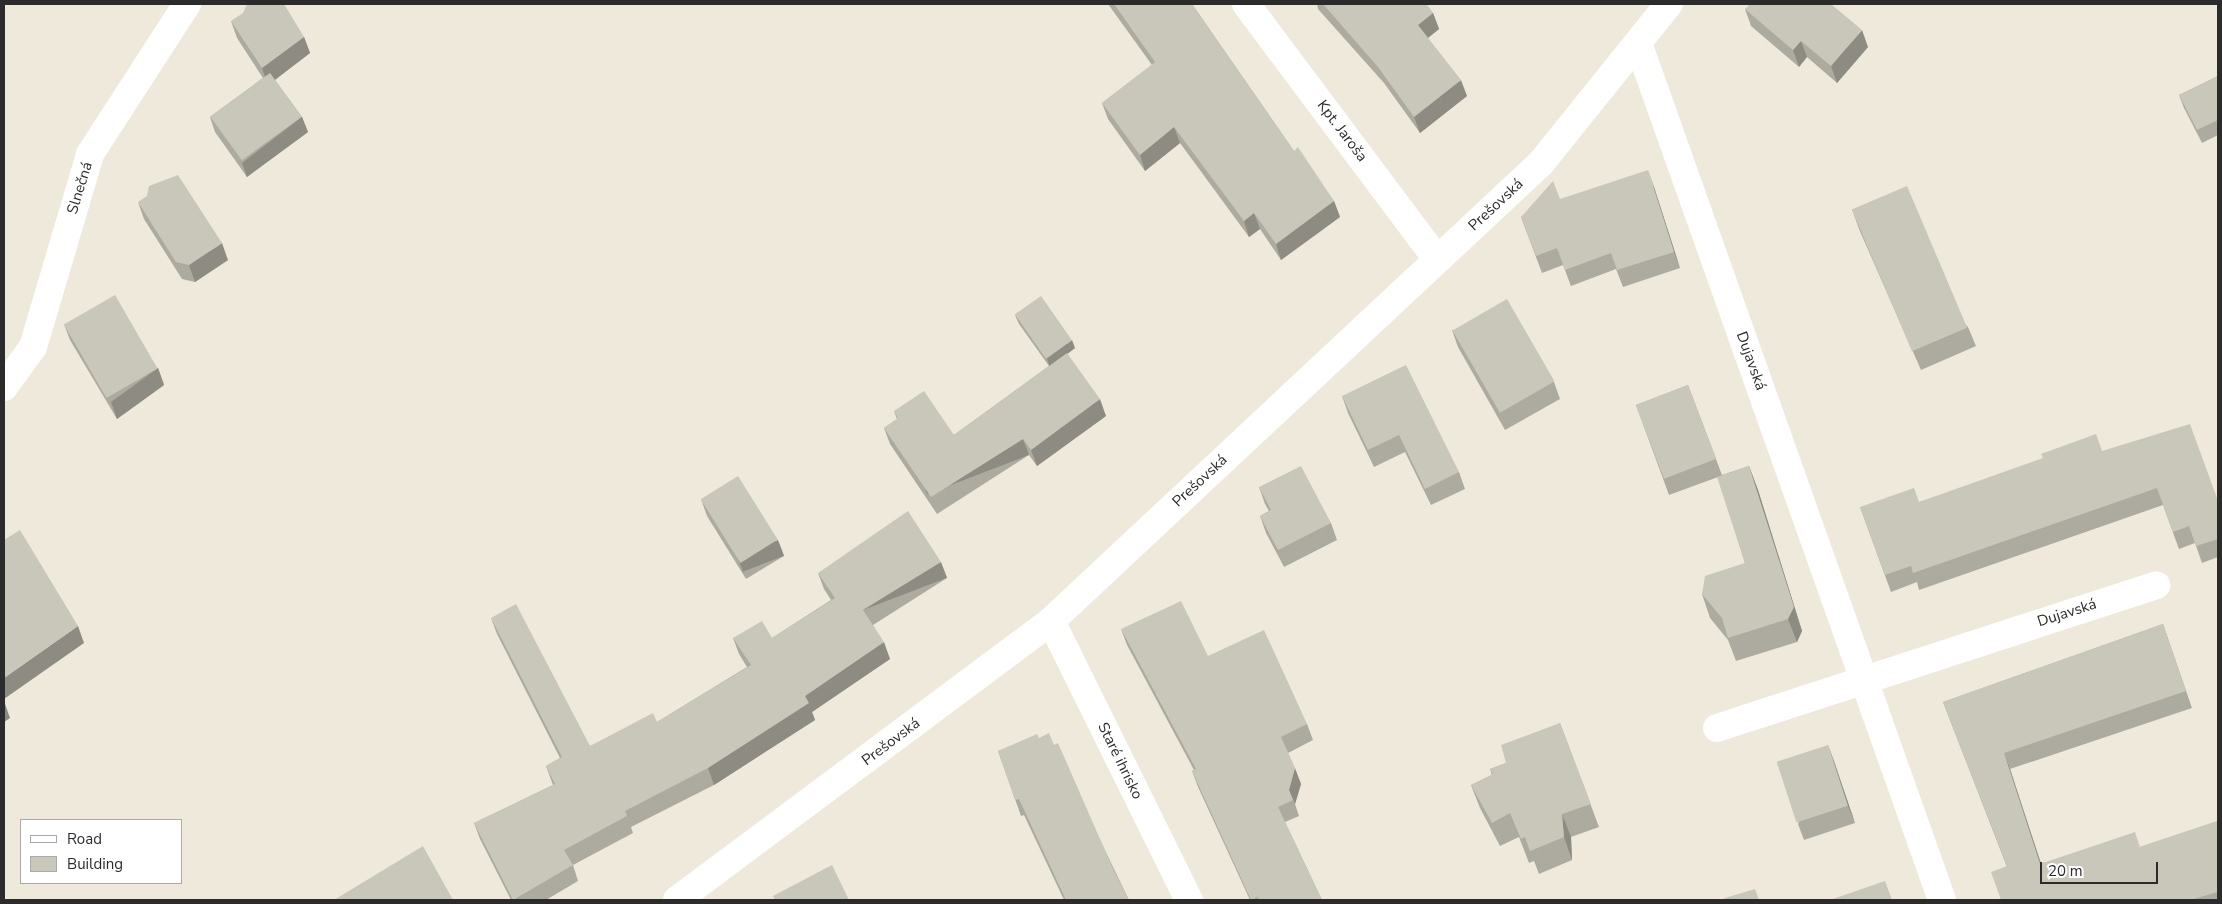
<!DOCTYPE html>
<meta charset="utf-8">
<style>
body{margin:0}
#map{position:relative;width:2222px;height:904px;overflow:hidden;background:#eee9db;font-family:"Nunito Sans",sans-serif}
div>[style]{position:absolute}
.minor>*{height:28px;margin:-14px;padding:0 14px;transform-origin:14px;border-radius:14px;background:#fff}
.wall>*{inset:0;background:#adaba0}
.shaded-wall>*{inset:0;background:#8d8b82;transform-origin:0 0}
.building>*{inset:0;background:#c9c7ba;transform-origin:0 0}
span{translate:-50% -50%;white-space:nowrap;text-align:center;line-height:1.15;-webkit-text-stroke:5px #fff;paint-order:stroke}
.street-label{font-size:15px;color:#2b2b2b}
.frame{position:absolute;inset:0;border:5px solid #2b2b2b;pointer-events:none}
.legend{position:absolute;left:20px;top:819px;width:162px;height:65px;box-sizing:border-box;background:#fff;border:1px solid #aaa;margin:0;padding:6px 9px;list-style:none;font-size:15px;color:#2b2b2b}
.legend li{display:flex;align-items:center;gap:10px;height:25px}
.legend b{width:25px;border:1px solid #aaa}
.scale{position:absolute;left:2040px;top:862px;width:118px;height:22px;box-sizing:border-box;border:2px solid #2b2b2b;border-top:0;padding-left:6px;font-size:15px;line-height:18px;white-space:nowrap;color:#2b2b2b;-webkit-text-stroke:4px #fff;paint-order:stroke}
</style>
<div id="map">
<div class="minor">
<i style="left:1246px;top:4px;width:319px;rotate:53.2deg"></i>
<i style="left:1638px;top:43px;width:909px;rotate:70.47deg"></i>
<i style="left:4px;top:387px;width:49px;rotate:-54.1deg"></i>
<i style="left:33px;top:347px;width:201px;rotate:-73.5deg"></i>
<i style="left:90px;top:154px;width:179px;rotate:-57.1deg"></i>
<i style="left:1051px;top:621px;width:311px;rotate:63.7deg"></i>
<i style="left:1717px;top:728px;width:462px;rotate:-18deg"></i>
<i style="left:677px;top:900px;width:467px;rotate:-36.7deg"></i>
<i style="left:1051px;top:621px;width:671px;rotate:-43.07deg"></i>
<i style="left:1541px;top:163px;width:204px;rotate:-51.2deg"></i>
</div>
<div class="wall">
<i style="clip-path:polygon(1108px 4px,1192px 4px,1294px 151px,1334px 201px,1340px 217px,1281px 260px,1260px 229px,1249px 237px,1180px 143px,1145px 171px,1108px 119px,1102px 103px,1152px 65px)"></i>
<i style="clip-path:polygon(1317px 4px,1426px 4px,1433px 13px,1439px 29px,1428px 38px,1467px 96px,1420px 133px,1384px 83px,1318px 9px)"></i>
<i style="clip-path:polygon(1745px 9px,1868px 47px,1837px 83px,1807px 57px,1799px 67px,1751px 26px)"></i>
<i style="clip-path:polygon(231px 21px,304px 37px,310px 53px,275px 80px,302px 117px,308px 132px,247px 177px,215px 132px,210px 117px,263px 78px,237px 38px)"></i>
<i style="clip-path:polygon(2218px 76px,2218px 135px,2202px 143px,2184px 108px,2179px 95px)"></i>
<i style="clip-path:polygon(1654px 187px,1680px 268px,1623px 287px,1616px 269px,1571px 286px,1563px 265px,1542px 273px,1521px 217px,1560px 199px)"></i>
<i style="clip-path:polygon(138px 202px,228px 260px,195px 282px,182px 279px,144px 219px)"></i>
<i style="clip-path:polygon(1852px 209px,1968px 327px,1976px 346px,1921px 370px,1859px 229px)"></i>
<i style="clip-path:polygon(1015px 315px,1075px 348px,1067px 354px,1106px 416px,1037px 466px,1029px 455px,937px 514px,890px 444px,884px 428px,897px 419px,894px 411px,954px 435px,1049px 366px,1019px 324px)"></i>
<i style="clip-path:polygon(64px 324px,158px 368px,164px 385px,117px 419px,70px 340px)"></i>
<i style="clip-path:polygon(1452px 330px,1554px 382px,1560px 399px,1505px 430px,1458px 347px)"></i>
<i style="clip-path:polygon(1688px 385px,1722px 475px,1749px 466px,1758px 490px,1802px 631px,1797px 642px,1736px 661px,1728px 640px,1710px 618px,1702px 594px,1745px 563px,1718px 477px,1669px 495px,1636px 405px)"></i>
<i style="clip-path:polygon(1342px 396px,1459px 472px,1465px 489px,1431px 505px,1405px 452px,1374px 467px,1348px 413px)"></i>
<i style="clip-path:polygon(2102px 451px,2218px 501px,2218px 557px,2202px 563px,2195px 543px,2179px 549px,2163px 505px,1919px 590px,1917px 582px,1891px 592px,1860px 507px,1919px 502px)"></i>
<i style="clip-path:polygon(1259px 487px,1331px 523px,1337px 540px,1284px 567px,1266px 533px,1260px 516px,1269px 511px,1265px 504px)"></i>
<i style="clip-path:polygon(701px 499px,784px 556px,746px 579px,707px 516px)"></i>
<i style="clip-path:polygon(818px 573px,947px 578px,873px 625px,890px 659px,812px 712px,815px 720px,714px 785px,631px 827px,633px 833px,573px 865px,578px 881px,546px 900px,511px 900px,480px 839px,474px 823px,553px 785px,546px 766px,560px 758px,497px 634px,491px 618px,590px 746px,657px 722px,747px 667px,739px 654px,733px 638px,772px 638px,831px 600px,824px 589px)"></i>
<i style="clip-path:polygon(2163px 624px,2192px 708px,2010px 769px,2041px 863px,2140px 847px,2218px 821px,2218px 900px,2001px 900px,2007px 867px,1943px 702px)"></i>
<i style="clip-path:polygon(1121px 629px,1208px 656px,1307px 724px,1313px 740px,1288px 753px,1301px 784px,1295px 804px,1299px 816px,1285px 822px,1322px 900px,1250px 900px,1198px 787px,1192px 771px,1194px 770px,1127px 645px)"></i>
<i style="clip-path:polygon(1560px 723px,1599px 827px,1571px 837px,1572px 860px,1539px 874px,1534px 861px,1529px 863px,1519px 837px,1500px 846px,1480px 808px,1471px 785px,1492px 775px,1490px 769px,1506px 763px)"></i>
<i style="clip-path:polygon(1039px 738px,1054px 745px,1129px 900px,1064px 900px,1024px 815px,1021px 816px,998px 751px)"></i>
<i style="clip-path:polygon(1828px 745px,1855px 823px,1804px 840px,1798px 824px)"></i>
</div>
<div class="shaded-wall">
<i style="clip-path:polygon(1433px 13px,1439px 29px,1424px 41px,1418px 25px)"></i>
<i style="clip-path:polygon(1862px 30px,1868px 47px,1837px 83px,1831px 66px)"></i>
<i style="clip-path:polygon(304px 37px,310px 53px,268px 85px,262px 68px)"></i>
<i style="clip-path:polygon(1801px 41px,1807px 57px,1799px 67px,1793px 50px)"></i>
<i style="clip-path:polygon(1461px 80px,1467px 96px,1420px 133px,1414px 117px)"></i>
<i style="clip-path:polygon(302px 117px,308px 132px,247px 177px,242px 163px)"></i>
<i style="clip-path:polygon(1174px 127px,1180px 143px,1145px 171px,1140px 155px)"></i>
<i style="clip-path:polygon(1648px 170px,1654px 187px,1680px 268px,1674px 252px)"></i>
<i style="clip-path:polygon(1334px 201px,1340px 217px,1281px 260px,1276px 244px)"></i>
<i style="clip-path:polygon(1254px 213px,1260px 229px,1249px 237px,1244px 221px)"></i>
<i style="clip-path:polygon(222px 243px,228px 260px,195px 282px,189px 265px)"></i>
<i style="clip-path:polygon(1072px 340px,1075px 348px,1050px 367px,1047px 359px)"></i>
<i style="clip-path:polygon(158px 368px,164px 385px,117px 419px,111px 402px)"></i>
<i style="clip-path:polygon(1100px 399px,1106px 416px,1037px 466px,1031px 450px)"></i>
<i style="left:1023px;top:439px;width:17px;height:109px;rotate:69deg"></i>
<i style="clip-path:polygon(1749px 466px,1758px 490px,1802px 631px,1797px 642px,1788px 619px)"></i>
<i style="left:778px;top:540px;width:17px;height:44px;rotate:69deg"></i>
<i style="left:941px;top:562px;width:17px;height:92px;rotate:69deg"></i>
<i style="clip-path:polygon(78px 626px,84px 643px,4px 699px,4px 678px)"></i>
<i style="clip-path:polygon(884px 642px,890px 659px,812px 712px,815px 720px,714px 785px,708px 768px,805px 696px)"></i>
<i style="clip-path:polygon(4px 701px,10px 718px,4px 722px)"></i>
<i style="clip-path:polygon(1828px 745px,1834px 761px,1855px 823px,1848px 806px)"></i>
<i style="clip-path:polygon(2004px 753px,2010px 769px,2046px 880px,2040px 864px)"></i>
<i style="clip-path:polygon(1295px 768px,1301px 784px,1295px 804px,1289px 790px)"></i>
<i style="clip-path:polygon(1562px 814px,1571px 837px,1572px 860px,1564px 837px)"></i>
</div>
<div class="building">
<i style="clip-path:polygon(247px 4px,284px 4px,304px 37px,262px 68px,231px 21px,243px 13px)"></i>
<i style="clip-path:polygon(1114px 4px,1192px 4px,1294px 151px,1298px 147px,1334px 201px,1276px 244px,1254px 213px,1244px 221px,1174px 127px,1140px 155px,1102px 103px,1155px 62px)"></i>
<i style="clip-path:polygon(1323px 4px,1426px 4px,1433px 13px,1418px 25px,1461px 80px,1414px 117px,1378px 67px)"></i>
<i style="clip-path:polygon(1750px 4px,1831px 4px,1862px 30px,1831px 66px,1801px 41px,1793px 50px,1745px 9px)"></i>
<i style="left:270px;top:73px;width:54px;height:74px;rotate:54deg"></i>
<i style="clip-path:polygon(2218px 76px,2218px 120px,2197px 130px,2179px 95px)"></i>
<i style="clip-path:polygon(1648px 170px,1674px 252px,1617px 270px,1611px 253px,1565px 270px,1557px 248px,1536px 256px,1521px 217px,1553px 181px,1560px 199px)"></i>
<i style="clip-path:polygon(178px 175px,222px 243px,189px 265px,176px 262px,138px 202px,147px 196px,149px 186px)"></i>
<i style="left:1907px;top:186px;width:154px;height:60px;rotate:67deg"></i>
<i style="left:115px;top:295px;width:85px;height:59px;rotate:60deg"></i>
<i style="left:1041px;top:296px;width:54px;height:32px;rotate:55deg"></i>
<i style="left:1507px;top:299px;width:95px;height:63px;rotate:60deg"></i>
<i style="clip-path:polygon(1067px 353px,1100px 399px,1031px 450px,1023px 439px,931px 497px,884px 428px,898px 418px,894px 411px,924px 391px,954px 435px)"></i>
<i style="clip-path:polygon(1406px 365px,1459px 472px,1425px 489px,1399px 435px,1368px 450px,1342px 396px)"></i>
<i style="left:1688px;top:385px;width:79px;height:56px;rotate:69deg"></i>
<i style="clip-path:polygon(2190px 424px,2218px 501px,2218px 539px,2196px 546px,2189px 526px,2173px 532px,2157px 488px,1913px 573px,1911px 566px,1885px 575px,1860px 507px,1914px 488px,1919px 502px,2043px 458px,2041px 454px,2096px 434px,2102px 451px)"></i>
<i style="clip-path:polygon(1301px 466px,1331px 523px,1278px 550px,1260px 516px,1271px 510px,1259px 487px)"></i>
<i style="clip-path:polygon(1749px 466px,1794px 607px,1788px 619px,1728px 638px,1722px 618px,1702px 594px,1705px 576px,1745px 563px,1717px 477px)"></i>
<i style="left:738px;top:476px;width:75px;height:44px;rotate:58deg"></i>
<i style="clip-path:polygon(908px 511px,941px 562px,863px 610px,884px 642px,805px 696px,809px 703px,708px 768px,625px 811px,627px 816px,564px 850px,573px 865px,513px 900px,474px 823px,555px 784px,546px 766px,562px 757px,491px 618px,516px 604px,590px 746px,653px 713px,657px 722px,751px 665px,733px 638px,762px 621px,772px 638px,835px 598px,818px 573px)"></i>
<i style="clip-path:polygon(20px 530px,78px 626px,4px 678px,4px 540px)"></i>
<i style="clip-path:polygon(1181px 601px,1208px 656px,1264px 630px,1307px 724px,1281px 737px,1295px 768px,1289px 790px,1293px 800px,1278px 807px,1322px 900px,1259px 900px,1258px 897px,1251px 900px,1192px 771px,1196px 769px,1121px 629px)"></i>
<i style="clip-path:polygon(2163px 624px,2186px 691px,2004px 753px,2040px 864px,2135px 832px,2140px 847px,2218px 821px,2218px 892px,2190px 900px,2001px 900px,1991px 872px,2007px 866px,1943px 702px)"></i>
<i style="clip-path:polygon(1560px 723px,1591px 804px,1562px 814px,1564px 837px,1530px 851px,1525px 837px,1521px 839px,1510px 813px,1492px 823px,1471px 785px,1493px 774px,1490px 769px,1506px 763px,1501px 745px)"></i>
<i style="clip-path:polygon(1049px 733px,1054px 745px,1058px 743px,1114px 871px,1129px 900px,1066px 900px,1019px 799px,1015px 800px,998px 751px,1037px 734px,1039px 738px)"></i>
<i style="left:1828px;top:745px;width:64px;height:54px;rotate:72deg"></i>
<i style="clip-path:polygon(423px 846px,453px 900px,334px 900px)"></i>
<i style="clip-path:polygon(832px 865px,849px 900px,775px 900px,773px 896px)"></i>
<i style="clip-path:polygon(1885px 881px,1892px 900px,1830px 900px)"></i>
<i style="clip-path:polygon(1755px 889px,1759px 900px,1722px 900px,1725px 898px)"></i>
</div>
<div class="street-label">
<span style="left:1342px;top:131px;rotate:53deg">Kpt. Jaroša</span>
<span style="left:80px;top:188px;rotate:-73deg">Slnečná</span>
<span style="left:1496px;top:205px;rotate:-43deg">Prešovská</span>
<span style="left:1751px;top:361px;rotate:70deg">Dujavská</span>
<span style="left:1200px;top:481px;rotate:-43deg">Prešovská</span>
<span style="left:2067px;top:613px;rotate:-18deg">Dujavská</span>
<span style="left:891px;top:742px;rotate:-37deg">Prešovská</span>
<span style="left:1120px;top:761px;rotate:64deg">Staré ihrisko</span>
</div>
<div class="frame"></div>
<ul class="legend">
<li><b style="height:6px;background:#fff"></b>Road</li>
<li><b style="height:14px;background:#c9c7ba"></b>Building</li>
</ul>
<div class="scale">20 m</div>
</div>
